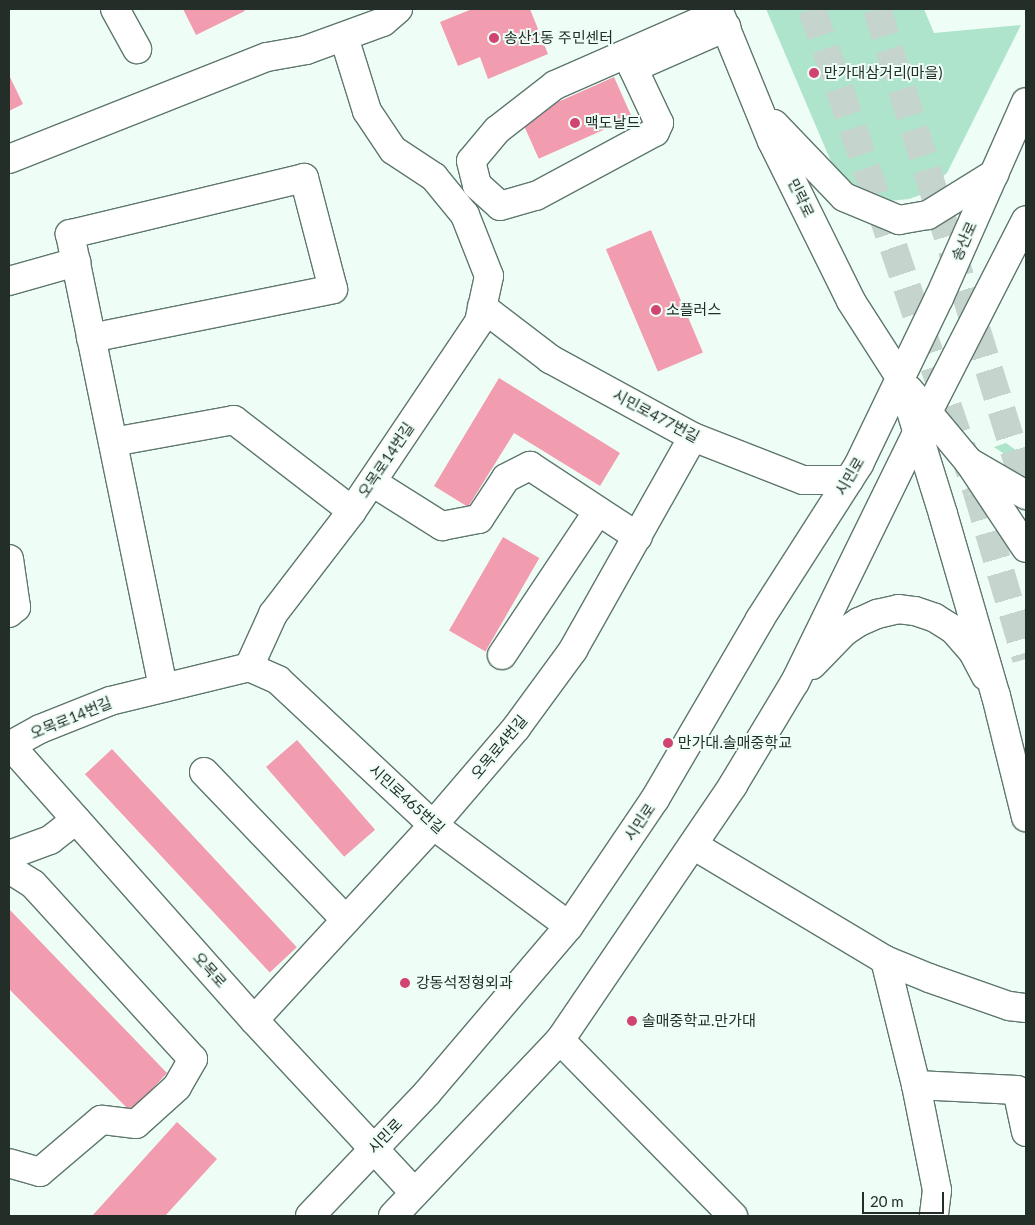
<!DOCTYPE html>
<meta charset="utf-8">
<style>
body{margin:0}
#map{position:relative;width:1035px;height:1225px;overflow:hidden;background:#eefef6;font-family:Lato,"Noto Sans KR",sans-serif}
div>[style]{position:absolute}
.green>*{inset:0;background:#aee4cc}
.building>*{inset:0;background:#f29cb0;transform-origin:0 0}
.highway-tunnel>*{height:28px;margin-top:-14px;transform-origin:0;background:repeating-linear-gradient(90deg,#c5d4cd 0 28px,transparent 0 42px)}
.roads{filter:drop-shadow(1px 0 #5e776c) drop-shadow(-1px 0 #5e776c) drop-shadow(0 1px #5e776c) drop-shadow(0 -1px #5e776c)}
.minor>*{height:28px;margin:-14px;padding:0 14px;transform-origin:14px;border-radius:14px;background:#fff}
.major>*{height:28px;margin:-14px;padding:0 14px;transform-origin:14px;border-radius:14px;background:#fff}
.highway>*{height:28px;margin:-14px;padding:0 14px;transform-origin:14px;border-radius:14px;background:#fff}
.dots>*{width:14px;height:14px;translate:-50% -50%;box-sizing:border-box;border:2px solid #eefef6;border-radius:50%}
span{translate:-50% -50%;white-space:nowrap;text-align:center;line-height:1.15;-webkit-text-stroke:4px #eefef6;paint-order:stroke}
.poi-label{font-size:15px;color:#232e29}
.left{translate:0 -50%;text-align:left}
.street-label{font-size:15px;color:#232e29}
.frame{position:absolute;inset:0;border:10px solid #232e29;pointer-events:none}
.scale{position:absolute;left:862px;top:1192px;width:82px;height:22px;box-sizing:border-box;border:2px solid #232e29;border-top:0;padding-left:6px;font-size:15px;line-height:18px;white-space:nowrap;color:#232e29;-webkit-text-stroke:4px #eefef6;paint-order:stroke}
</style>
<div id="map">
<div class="green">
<i style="clip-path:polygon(766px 9px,924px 9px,934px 33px,1021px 25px,947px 173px,920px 195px,909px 199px,870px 203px,841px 185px)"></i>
<i style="clip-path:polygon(1006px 443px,1026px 457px,1026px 469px,994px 447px)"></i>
</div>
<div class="building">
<i style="clip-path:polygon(183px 9px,243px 9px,245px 11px,196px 35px)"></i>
<i style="clip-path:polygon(472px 9px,530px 9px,548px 54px,488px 79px,480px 57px,458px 66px,440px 22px)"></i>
<i style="clip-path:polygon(9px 75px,23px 104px,9px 111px)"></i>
<i style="left:614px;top:77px;width:44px;height:102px;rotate:66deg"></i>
<i style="left:651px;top:230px;width:133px;height:49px;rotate:67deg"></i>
<i style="clip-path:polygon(499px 378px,620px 453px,600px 486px,514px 433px,468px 507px,434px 486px)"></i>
<i style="left:503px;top:537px;width:42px;height:108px;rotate:30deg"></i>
<i style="left:297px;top:740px;width:119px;height:41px;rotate:49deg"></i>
<i style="left:112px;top:749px;width:271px;height:37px;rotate:47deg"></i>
<i style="clip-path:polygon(9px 909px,167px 1073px,131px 1112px,9px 989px)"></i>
<i style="clip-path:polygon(177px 1122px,217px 1159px,165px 1216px,92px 1216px)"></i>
</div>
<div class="highway-tunnel">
<i style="left:812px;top:9px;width:510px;rotate:71.14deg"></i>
<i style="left:977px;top:492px;width:174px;rotate:73.6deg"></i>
<i style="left:877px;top:9px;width:503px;rotate:72.75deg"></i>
</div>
<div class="roads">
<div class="minor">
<i style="left:115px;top:9px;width:46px;rotate:61.2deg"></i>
<i style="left:719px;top:13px;width:179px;rotate:156.3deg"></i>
<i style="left:555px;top:85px;width:73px;rotate:142.2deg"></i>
<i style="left:497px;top:130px;width:40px;rotate:130deg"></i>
<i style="left:471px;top:161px;width:25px;rotate:76deg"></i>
<i style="left:477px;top:185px;width:31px;rotate:42deg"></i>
<i style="left:500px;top:206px;width:37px;rotate:-16deg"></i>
<i style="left:536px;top:196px;width:135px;rotate:-28.3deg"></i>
<i style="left:655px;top:132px;width:10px;rotate:-66deg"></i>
<i style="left:659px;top:123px;width:61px;rotate:-115.3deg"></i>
<i style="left:633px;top:68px;width:102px;rotate:-23.8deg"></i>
<i style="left:9px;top:159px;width:277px;rotate:-21.6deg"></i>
<i style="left:267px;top:57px;width:40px;rotate:-10deg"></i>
<i style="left:306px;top:50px;width:82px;rotate:-20deg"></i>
<i style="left:383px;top:22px;width:20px;rotate:-41deg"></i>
<i style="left:9px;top:281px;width:70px;rotate:-15.8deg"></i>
<i style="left:482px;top:307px;width:86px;rotate:37.4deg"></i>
<i style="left:550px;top:359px;width:163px;rotate:28.6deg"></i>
<i style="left:693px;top:437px;width:118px;rotate:21.4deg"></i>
<i style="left:803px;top:480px;width:46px"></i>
<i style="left:91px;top:338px;width:247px;rotate:-11.4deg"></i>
<i style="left:333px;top:289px;width:115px;rotate:-104.6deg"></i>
<i style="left:304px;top:178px;width:241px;rotate:166.5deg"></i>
<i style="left:70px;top:234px;width:462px;rotate:78.4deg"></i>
<i style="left:113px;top:442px;width:123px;rotate:-10.3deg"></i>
<i style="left:234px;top:420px;width:149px;rotate:37.6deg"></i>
<i style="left:969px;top:462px;width:66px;rotate:30.1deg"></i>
<i style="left:372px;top:482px;width:83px;rotate:32.2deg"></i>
<i style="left:442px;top:526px;width:38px;rotate:-11deg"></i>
<i style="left:479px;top:519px;width:49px;rotate:-56.6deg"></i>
<i style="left:506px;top:478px;width:27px;rotate:-27deg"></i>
<i style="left:530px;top:466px;width:129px;rotate:33.3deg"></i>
<i style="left:9px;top:559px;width:49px;rotate:81.7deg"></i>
<i style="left:16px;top:607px;width:9px;rotate:139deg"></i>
<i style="left:502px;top:655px;width:173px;rotate:-56.3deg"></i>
<i style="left:249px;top:667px;width:32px;rotate:24deg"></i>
<i style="left:278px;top:680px;width:212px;rotate:43.1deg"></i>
<i style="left:433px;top:825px;width:169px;rotate:36.6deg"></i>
<i style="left:9px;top:744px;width:369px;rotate:48.4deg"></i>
<i style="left:254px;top:1020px;width:236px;rotate:47.1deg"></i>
<i style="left:11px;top:745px;width:33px;rotate:-29deg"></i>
<i style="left:40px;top:729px;width:75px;rotate:-21.8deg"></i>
<i style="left:110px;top:701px;width:143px;rotate:-13.7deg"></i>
<i style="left:249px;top:667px;width:58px;rotate:-65.6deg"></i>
<i style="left:273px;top:614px;width:130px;rotate:-52.5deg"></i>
<i style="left:352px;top:511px;width:228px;rotate:-56.1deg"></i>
<i style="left:479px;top:322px;width:47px;rotate:-77.7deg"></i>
<i style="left:489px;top:276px;width:66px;rotate:-111.5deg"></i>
<i style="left:465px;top:215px;width:49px;rotate:-129.2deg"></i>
<i style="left:434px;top:177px;width:49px;rotate:-146.6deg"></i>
<i style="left:393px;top:150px;width:47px;rotate:-123.7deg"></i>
<i style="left:367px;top:111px;width:77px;rotate:-107.3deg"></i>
<i style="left:204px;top:772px;width:205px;rotate:46.2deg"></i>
<i style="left:693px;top:845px;width:224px;rotate:30.9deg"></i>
<i style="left:885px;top:960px;width:48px;rotate:22.2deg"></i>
<i style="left:929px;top:978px;width:85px;rotate:19.3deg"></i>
<i style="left:1009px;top:1006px;width:17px;rotate:7deg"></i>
<i style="left:9px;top:855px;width:44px;rotate:-20.1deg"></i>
<i style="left:50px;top:840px;width:33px;rotate:-38deg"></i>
<i style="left:9px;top:869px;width:28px;rotate:32deg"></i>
<i style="left:33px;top:884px;width:237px;rotate:47.6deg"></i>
<i style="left:193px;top:1059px;width:32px;rotate:120deg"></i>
<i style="left:177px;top:1087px;width:55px;rotate:137.9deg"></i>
<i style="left:136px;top:1124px;width:35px;rotate:-173deg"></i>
<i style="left:101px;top:1120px;width:80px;rotate:139.6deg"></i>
<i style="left:40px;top:1172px;width:32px;rotate:-164deg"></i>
<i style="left:885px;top:960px;width:129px;rotate:76.1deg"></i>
<i style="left:916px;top:1085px;width:107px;rotate:78.7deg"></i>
<i style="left:937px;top:1190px;width:26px;rotate:97deg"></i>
<i style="left:254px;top:1020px;width:265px;rotate:-47.4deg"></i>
<i style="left:433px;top:825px;width:128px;rotate:-49.4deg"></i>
<i style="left:516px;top:728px;width:97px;rotate:-53.8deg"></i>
<i style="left:573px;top:650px;width:244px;rotate:-60.6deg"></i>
<i style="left:560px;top:1040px;width:247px;rotate:45.5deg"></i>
<i style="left:916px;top:1085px;width:101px;rotate:2.8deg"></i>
<i style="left:1017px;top:1090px;width:43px;rotate:77.9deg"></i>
</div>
<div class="major">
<i style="left:718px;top:9px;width:143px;rotate:67.8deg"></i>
<i style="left:772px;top:141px;width:178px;rotate:63.7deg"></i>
<i style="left:851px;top:301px;width:93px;rotate:57.3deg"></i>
<i style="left:774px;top:124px;width:101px;rotate:46.2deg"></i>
<i style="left:844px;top:197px;width:60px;rotate:22.7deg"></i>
<i style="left:899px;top:220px;width:29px;rotate:-10deg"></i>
<i style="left:928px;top:215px;width:78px;rotate:-31.8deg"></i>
<i style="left:812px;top:665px;width:46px;rotate:-45.9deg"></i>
<i style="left:844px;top:632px;width:18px;rotate:-34deg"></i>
<i style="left:859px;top:622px;width:20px;rotate:-24deg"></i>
<i style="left:877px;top:614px;width:22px;rotate:-13deg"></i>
<i style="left:898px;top:609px;width:17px;rotate:7deg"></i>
<i style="left:915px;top:611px;width:21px;rotate:19deg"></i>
<i style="left:935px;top:618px;width:22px;rotate:32deg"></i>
<i style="left:954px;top:630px;width:29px;rotate:49deg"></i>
<i style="left:973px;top:652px;width:27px;rotate:62deg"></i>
<i style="left:310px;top:1216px;width:170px;rotate:-46.4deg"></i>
<i style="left:427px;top:1093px;width:219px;rotate:-49.6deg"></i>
<i style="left:569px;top:926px;width:153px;rotate:-55.9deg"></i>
<i style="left:655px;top:799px;width:208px;rotate:-59.7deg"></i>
<i style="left:760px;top:619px;width:184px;rotate:-57.4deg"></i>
<i style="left:859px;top:464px;width:184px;rotate:-64.3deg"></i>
<i style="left:939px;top:298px;width:214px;rotate:-66.1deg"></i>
<i style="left:393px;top:1216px;width:243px;rotate:-46.5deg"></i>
<i style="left:560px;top:1040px;width:308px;rotate:-55.8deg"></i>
<i style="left:733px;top:785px;width:120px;rotate:-59deg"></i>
<i style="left:795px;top:682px;width:277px;rotate:-63.9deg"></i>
<i style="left:917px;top:433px;width:239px;rotate:-62.9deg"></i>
</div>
<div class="highway">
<i style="left:901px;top:379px;width:141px;rotate:72.7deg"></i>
<i style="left:943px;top:514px;width:190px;rotate:73.8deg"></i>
<i style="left:996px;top:696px;width:125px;rotate:76.1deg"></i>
<i style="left:909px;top:390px;width:94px;rotate:50.2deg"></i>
<i style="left:969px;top:462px;width:103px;rotate:56.5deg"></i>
</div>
</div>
<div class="dots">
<i style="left:494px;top:38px;background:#d14471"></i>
<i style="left:814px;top:73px;background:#d14471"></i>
<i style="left:575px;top:123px;background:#d14471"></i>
<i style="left:656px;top:310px;background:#d14471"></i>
<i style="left:668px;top:743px;background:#d14471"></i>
<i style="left:405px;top:983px;background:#d14471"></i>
<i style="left:632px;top:1021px;background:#d14471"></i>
</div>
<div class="poi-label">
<span class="left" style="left:504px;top:38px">송산1동 주민센터</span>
<span class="left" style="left:824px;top:73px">만가대삼거리(마을)</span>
<span class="left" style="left:585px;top:123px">맥도날드</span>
<span class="left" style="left:666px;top:310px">소플러스</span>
<span class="left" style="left:678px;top:743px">만가대.솔매중학교</span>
<span class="left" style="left:416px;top:983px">강동석정형외과</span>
<span class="left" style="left:642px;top:1021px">솔매중학교.만가대</span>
</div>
<div class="street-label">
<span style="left:801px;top:198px;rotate:64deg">민락로</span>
<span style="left:964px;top:241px;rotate:-66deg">송산로</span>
<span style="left:656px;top:416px;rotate:28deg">시민로477번길</span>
<span style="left:386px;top:460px;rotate:-56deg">오목로14번길</span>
<span style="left:850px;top:476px;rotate:-60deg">시민로</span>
<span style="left:71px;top:718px;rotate:-22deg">오목로14번길</span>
<span style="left:499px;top:747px;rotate:-50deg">오목로4번길</span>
<span style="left:407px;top:799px;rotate:42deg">시민로465번길</span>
<span style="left:640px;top:822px;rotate:-56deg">시민로</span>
<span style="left:210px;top:970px;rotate:48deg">오목로</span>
<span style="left:385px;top:1136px;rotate:-46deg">시민로</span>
</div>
<div class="frame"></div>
<div class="scale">20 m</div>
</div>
